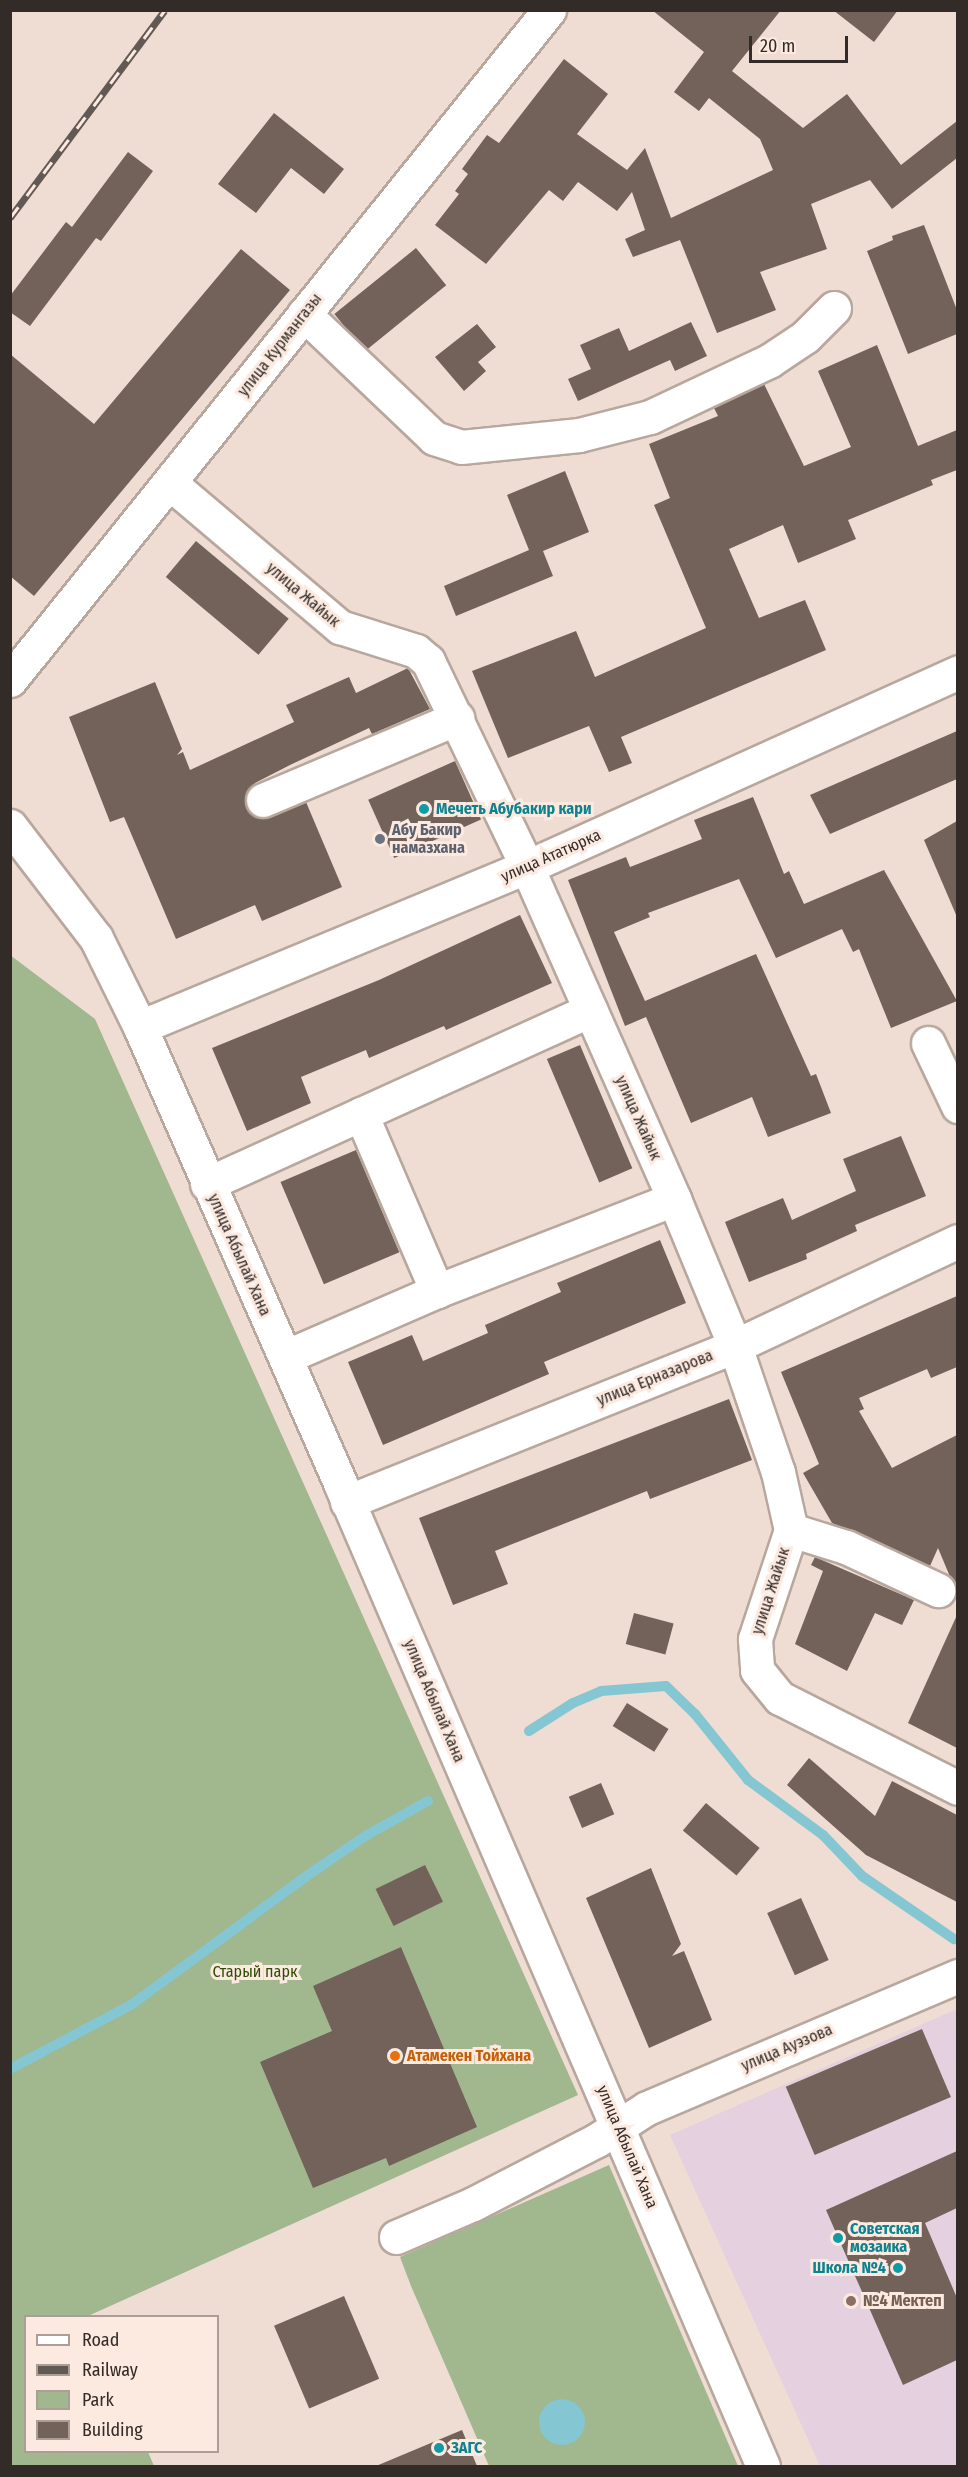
<!DOCTYPE html>
<meta charset="utf-8">
<style>
body{margin:0}
#map{position:relative;width:968px;height:2477px;overflow:hidden;background:#efddd3;font-family:"Fira Sans Condensed",sans-serif}
div>[style]{position:absolute}
.education>*{inset:0;background:#e4d0df}
.green>*{inset:0;background:#a1b78e}
.water>*{inset:0;background:#84c6d2}
.round{border-radius:50%}
.stream>*{height:10px;margin:-5px;padding:0 5px;transform-origin:5px;border-radius:5px;background:#84c6d2}
.building>*{inset:0;background:#72625a;transform-origin:0 0}
.roads{filter:drop-shadow(2px 0 #b8a79d) drop-shadow(-2px 0 #b8a79d) drop-shadow(0 2px #b8a79d) drop-shadow(0 -2px #b8a79d)}
.minor>*{height:33px;margin:-16.5px;padding:0 16.5px;transform-origin:16.5px;border-radius:16.5px;background:#fff}
.rail>*{height:7px;margin-top:-3.5px;transform-origin:0;background:repeating-linear-gradient(90deg,#fceae0 0 14px,#635954 0 28px);box-sizing:border-box;border-block:2px solid #635954}
.dots>*{width:16px;height:16px;translate:-50% -50%;box-sizing:border-box;border:3px solid #fceae0;border-radius:50%}
span{translate:-50% -50%;white-space:nowrap;text-align:center;line-height:1.15;-webkit-text-stroke:6px #fceae0;paint-order:stroke}
.street-label{font-size:16px;color:#322b28}
.culture-label{font-size:16px;color:#0d838f;font-weight:700}
.left{translate:0 -50%;text-align:left}
.right{translate:-100% -50%;text-align:right}
.worship-label{font-size:16px;color:#5b616d;font-weight:700}
.park-label{font-size:16px;color:#304d06}
.food-label{font-size:16px;color:#c56008;font-weight:700}
.education-label{font-size:16px;color:#785e54;font-weight:700}
.frame{position:absolute;inset:0;border:12px solid #322b28;pointer-events:none}
.legend{position:absolute;left:24px;top:2315px;width:195px;height:138px;box-sizing:border-box;background:#fceae0;border:2px solid #ab9e96;margin:0;padding:8px 10px;list-style:none;font-size:18px;color:#322b28}
.legend li{display:flex;align-items:center;gap:12px;height:30px}
.legend b{width:30px;border:2px solid #ab9e96}
.scale{position:absolute;left:749px;top:36px;width:99px;height:27px;box-sizing:border-box;border:3px solid #322b28;border-top:0;padding-left:8px;font-size:18px;line-height:21px;white-space:nowrap;color:#322b28;-webkit-text-stroke:4px #fceae0;paint-order:stroke}
</style>
<div id="map">
<div class="education">
<i style="clip-path:polygon(957px 2009px,957px 2466px,820px 2466px,670px 2135px)"></i>
</div>
<div class="green">
<i style="clip-path:polygon(10px 955px,95px 1019px,578px 2095px,88px 2316px,26px 2316px,26px 2452px,148px 2452px,154px 2466px,11px 2466px)"></i>
<i style="clip-path:polygon(609px 2165px,738px 2466px,489px 2466px,411px 2286px,400px 2257px)"></i>
</div>
<div class="water">
<i class="round" style="left:539px;top:2399px;width:46px;height:46px"></i>
</div>
<div class="stream">
<i style="left:529px;top:1731px;width:52px;rotate:-32.5deg"></i>
<i style="left:573px;top:1703px;width:30px;rotate:-23deg"></i>
<i style="left:601px;top:1691px;width:65px;rotate:-4.4deg"></i>
<i style="left:666px;top:1686px;width:40px;rotate:44deg"></i>
<i style="left:695px;top:1714px;width:85px;rotate:51.2deg"></i>
<i style="left:748px;top:1780px;width:93px;rotate:36.3deg"></i>
<i style="left:823px;top:1835px;width:57px;rotate:46.4deg"></i>
<i style="left:862px;top:1876px;width:112px;rotate:34.4deg"></i>
<i style="left:10px;top:2069px;width:137px;rotate:-27.9deg"></i>
<i style="left:131px;top:2005px;width:216px;rotate:-36.3deg"></i>
<i style="left:305px;top:1877px;width:75px;rotate:-34.1deg"></i>
<i style="left:367px;top:1835px;width:70px;rotate:-29.1deg"></i>
</div>
<div class="building">
<i style="clip-path:polygon(652px 10px,781px 10px,732px 71px,803px 128px,847px 94px,901px 165px,957px 121px,957px 158px,892px 209px,870px 180px,811px 204px,827px 249px,760px 272px,776px 310px,717px 333px,680px 240px,633px 257px,625px 239px,645px 230px,632px 192px,617px 211px,578px 182px,563px 201px,549px 190px,486px 264px,435px 225px,459px 194px,455px 191px,468px 174px,462px 169px,487px 135px,499px 143px,564px 59px,608px 94px,577px 134px,627px 170px,645px 148px,671px 218px,773px 170px,760px 139px,709px 98px,699px 111px,674px 92px,704px 52px)"></i>
<i style="clip-path:polygon(833px 10px,898px 10px,874px 42px)"></i>
<i style="clip-path:polygon(274px 113px,344px 169px,324px 194px,291px 168px,256px 213px,218px 184px)"></i>
<i style="clip-path:polygon(128px 152px,153px 171px,101px 241px,96px 238px,30px 326px,10px 312px,10px 296px,66px 222px,72px 227px)"></i>
<i style="clip-path:polygon(924px 225px,957px 310px,957px 334px,908px 354px,867px 251px,893px 240px,892px 236px)"></i>
<i style="left:416px;top:248px;width:48px;height:105px;rotate:51deg"></i>
<i style="clip-path:polygon(241px 249px,290px 290px,34px 596px,10px 576px,10px 354px,94px 424px)"></i>
<i style="clip-path:polygon(691px 322px,707px 356px,675px 371px,670px 360px,578px 401px,568px 379px,591px 369px,580px 345px,619px 328px,629px 351px)"></i>
<i style="clip-path:polygon(477px 324px,496px 347px,478px 362px,486px 371px,464px 391px,435px 357px)"></i>
<i style="clip-path:polygon(877px 345px,918px 446px,957px 430px,957px 470px,931px 480px,933px 485px,848px 520px,856px 539px,798px 563px,783px 525px,729px 549px,759px 618px,805px 600px,826px 650px,621px 737px,632px 763px,609px 772px,589px 726px,508px 758px,472px 671px,576px 631px,595px 677px,706px 628px,654px 505px,670px 498px,649px 444px,718px 416px,714px 408px,764px 384px,804px 466px,851px 447px,818px 371px)"></i>
<i style="clip-path:polygon(565px 471px,589px 532px,543px 551px,553px 576px,456px 616px,444px 586px,529px 550px,507px 495px)"></i>
<i style="left:196px;top:541px;width:121px;height:47px;rotate:40deg"></i>
<i style="clip-path:polygon(408px 668px,430px 709px,372px 734px,369px 728px,290px 765px,255px 783px,245px 797px,246px 808px,261px 819px,306px 802px,342px 887px,262px 921px,255px 905px,176px 939px,124px 817px,110px 822px,69px 717px,155px 682px,182px 749px,177px 755px,183px 752px,190px 770px,294px 722px,286px 705px,349px 677px,356px 693px)"></i>
<i style="clip-path:polygon(957px 731px,957px 779px,830px 834px,810px 795px)"></i>
<i style="left:455px;top:761px;width:64px;height:95px;rotate:66deg"></i>
<i style="clip-path:polygon(753px 797px,784px 874px,789px 871px,804px 904px,884px 870px,957px 1001px,891px 1028px,859px 949px,853px 952px,842px 929px,776px 958px,739px 879px,648px 913px,650px 917px,614px 932px,645px 1001px,756px 954px,811px 1076px,816px 1074px,831px 1113px,768px 1137px,752px 1097px,691px 1123px,646px 1017px,625px 1026px,568px 880px,626px 857px,630px 867px,702px 839px,694px 820px)"></i>
<i style="clip-path:polygon(957px 821px,957px 917px,924px 840px)"></i>
<i style="clip-path:polygon(520px 915px,552px 983px,446px 1030px,444px 1026px,369px 1058px,366px 1050px,301px 1077px,311px 1103px,247px 1131px,212px 1048px,379px 980px)"></i>
<i style="left:580px;top:1045px;width:134px;height:36px;rotate:67deg"></i>
<i style="clip-path:polygon(901px 1136px,926px 1196px,855px 1225px,857px 1231px,806px 1254px,807px 1259px,749px 1282px,725px 1222px,783px 1198px,792px 1220px,856px 1191px,843px 1159px)"></i>
<i style="left:356px;top:1150px;width:111px;height:82px;rotate:67deg"></i>
<i style="clip-path:polygon(660px 1240px,686px 1303px,544px 1362px,549px 1374px,383px 1445px,348px 1362px,412px 1335px,423px 1361px,488px 1333px,485px 1325px,561px 1292px,557px 1283px)"></i>
<i style="clip-path:polygon(957px 1296px,957px 1367px,931px 1378px,927px 1369px,859px 1398px,864px 1409px,859px 1411px,892px 1468px,957px 1435px,957px 1591px,956px 1591px,938px 1548px,930px 1566px,832px 1523px,803px 1473px,819px 1464px,781px 1372px)"></i>
<i style="clip-path:polygon(729px 1399px,752px 1460px,650px 1499px,647px 1491px,495px 1551px,508px 1584px,453px 1605px,419px 1518px)"></i>
<i style="clip-path:polygon(815px 1557px,914px 1600px,902px 1625px,875px 1613px,847px 1671px,795px 1644px,823px 1571px,811px 1565px)"></i>
<i style="left:634px;top:1613px;width:41px;height:32px;rotate:15deg"></i>
<i style="clip-path:polygon(957px 1615px,957px 1748px,908px 1723px)"></i>
<i style="left:627px;top:1703px;width:49px;height:27px;rotate:32deg"></i>
<i style="clip-path:polygon(809px 1758px,875px 1816px,892px 1781px,957px 1815px,957px 1902px,866px 1855px,787px 1785px)"></i>
<i style="left:601px;top:1783px;width:34px;height:35px;rotate:67deg"></i>
<i style="left:706px;top:1803px;width:70px;height:36px;rotate:40deg"></i>
<i style="left:425px;top:1865px;width:41px;height:55px;rotate:64deg"></i>
<i style="clip-path:polygon(651px 1868px,681px 1944px,672px 1956px,684px 1951px,712px 2020px,649px 2048px,586px 1898px)"></i>
<i style="left:801px;top:1898px;width:68px;height:37px;rotate:66deg"></i>
<i style="clip-path:polygon(401px 1947px,477px 2127px,389px 2166px,386px 2158px,313px 2188px,260px 2062px,332px 2031px,313px 1986px)"></i>
<i style="left:922px;top:2029px;width:74px;height:148px;rotate:67deg"></i>
<i style="clip-path:polygon(957px 2151px,957px 2208px,925px 2223px,957px 2298px,957px 2360px,903px 2385px,826px 2210px)"></i>
<i style="left:344px;top:2296px;width:90px;height:76px;rotate:67deg"></i>
<i style="clip-path:polygon(462px 2430px,477px 2466px,376px 2466px)"></i>
</div>
<div class="roads">
<div class="minor">
<i style="left:304px;top:314px;width:180px;rotate:43.6deg"></i>
<i style="left:434px;top:438px;width:28px;rotate:18deg"></i>
<i style="left:461px;top:447px;width:119px;rotate:-5.8deg"></i>
<i style="left:579px;top:435px;width:73px;rotate:-14.2deg"></i>
<i style="left:650px;top:417px;width:132px;rotate:-25.2deg"></i>
<i style="left:769px;top:361px;width:43px;rotate:-33.7deg"></i>
<i style="left:805px;top:337px;width:41px;rotate:-45deg"></i>
<i style="left:170px;top:483px;width:223px;rotate:40.3deg"></i>
<i style="left:340px;top:627px;width:80px;rotate:17.5deg"></i>
<i style="left:416px;top:651px;width:16px;rotate:40deg"></i>
<i style="left:428px;top:661px;width:229px;rotate:64.3deg"></i>
<i style="left:527px;top:867px;width:363px;rotate:66.1deg"></i>
<i style="left:674px;top:1199px;width:159px;rotate:67.5deg"></i>
<i style="left:735px;top:1346px;width:133px;rotate:71.2deg"></i>
<i style="left:778px;top:1472px;width:59px;rotate:77.4deg"></i>
<i style="left:791px;top:1530px;width:115px;rotate:108.3deg"></i>
<i style="left:755px;top:1639px;width:31px;rotate:86deg"></i>
<i style="left:757px;top:1670px;width:36px;rotate:51deg"></i>
<i style="left:780px;top:1698px;width:199px;rotate:26.8deg"></i>
<i style="left:10px;top:680px;width:860px;rotate:-51.18deg"></i>
<i style="left:263px;top:800px;width:211px;rotate:-22.9deg"></i>
<i style="left:10px;top:826px;width:141px;rotate:52.5deg"></i>
<i style="left:96px;top:938px;width:99px;rotate:63.7deg"></i>
<i style="left:140px;top:1027px;width:498px;rotate:66.3deg"></i>
<i style="left:340px;top:1483px;width:1070px;rotate:66.72deg"></i>
<i style="left:140px;top:1027px;width:419px;rotate:-22.5deg"></i>
<i style="left:527px;top:867px;width:473px;rotate:-24.3deg"></i>
<i style="left:928px;top:1043px;width:70px;rotate:64.5deg"></i>
<i style="left:361px;top:1114px;width:193px;rotate:66.8deg"></i>
<i style="left:207px;top:1184px;width:421px;rotate:-24.4deg"></i>
<i style="left:285px;top:1357px;width:166px;rotate:-23.5deg"></i>
<i style="left:437px;top:1291px;width:254px;rotate:-21.2deg"></i>
<i style="left:347px;top:1502px;width:418px;rotate:-21.9deg"></i>
<i style="left:735px;top:1346px;width:246px;rotate:-25.2deg"></i>
<i style="left:791px;top:1530px;width:58px;rotate:17.2deg"></i>
<i style="left:846px;top:1547px;width:102px;rotate:25.1deg"></i>
<i style="left:396px;top:2237px;width:84px;rotate:-23.2deg"></i>
<i style="left:473px;top:2204px;width:140px;rotate:-27.3deg"></i>
<i style="left:597px;top:2140px;width:59px;rotate:-32.6deg"></i>
<i style="left:647px;top:2108px;width:338px;rotate:-23deg"></i>
</div>
</div>
<div class="rail">
<i style="left:10px;top:218px;width:259px;rotate:-53.3deg"></i>
</div>
<div class="dots">
<i style="left:424px;top:809px;background:#0f9aa8"></i>
<i style="left:380px;top:839px;background:#6b7280"></i>
<i style="left:395px;top:2056px;background:#e8710a"></i>
<i style="left:838px;top:2238px;background:#0f9aa8"></i>
<i style="left:898px;top:2268px;background:#0f9aa8"></i>
<i style="left:851px;top:2301px;background:#8d6e63"></i>
<i style="left:439px;top:2448px;background:#0f9aa8"></i>
</div>
<div class="street-label">
<span style="left:280px;top:345px;rotate:-52deg">улица Курмангазы</span>
<span style="left:303px;top:595px;rotate:40deg">улица Жайык</span>
<span style="left:551px;top:856px;rotate:-24deg">улица Ататюрка</span>
<span style="left:638px;top:1118px;rotate:66deg">улица Жайык</span>
<span style="left:239px;top:1255px;rotate:66deg">улица Абылай Хана</span>
<span style="left:655px;top:1378px;rotate:-22deg">улица Ерназарова</span>
<span style="left:771px;top:1591px;rotate:-72deg">улица Жайык</span>
<span style="left:434px;top:1701px;rotate:67deg">улица Абылай Хана</span>
<span style="left:787px;top:2048px;rotate:-23deg">улица Ауэзова</span>
<span style="left:627px;top:2147px;rotate:67deg">улица Абылай Хана</span>
</div>
<div class="culture-label">
<span class="left" style="left:436px;top:809px">Мечеть Абубакир кари</span>
<span class="left" style="left:850px;top:2238px">Советская<br>мозаика</span>
<span class="right" style="left:886px;top:2268px">Школа №4</span>
<span class="left" style="left:451px;top:2448px">ЗАГС</span>
</div>
<div class="worship-label">
<span class="left" style="left:392px;top:839px">Абу Бакир<br>намазхана</span>
</div>
<div class="park-label">
<span style="left:255px;top:1972px">Старый парк</span>
</div>
<div class="food-label">
<span class="left" style="left:407px;top:2056px">Атамекен Тойхана</span>
</div>
<div class="education-label">
<span class="left" style="left:863px;top:2301px">№4 Мектеп</span>
</div>
<div class="frame"></div>
<ul class="legend">
<li><b style="height:8px;background:#fff"></b>Road</li>
<li><b style="height:8px;background:#635954"></b>Railway</li>
<li><b style="height:16px;background:#a1b78e"></b>Park</li>
<li><b style="height:16px;background:#72625a"></b>Building</li>
</ul>
<div class="scale">20 m</div>
</div>
